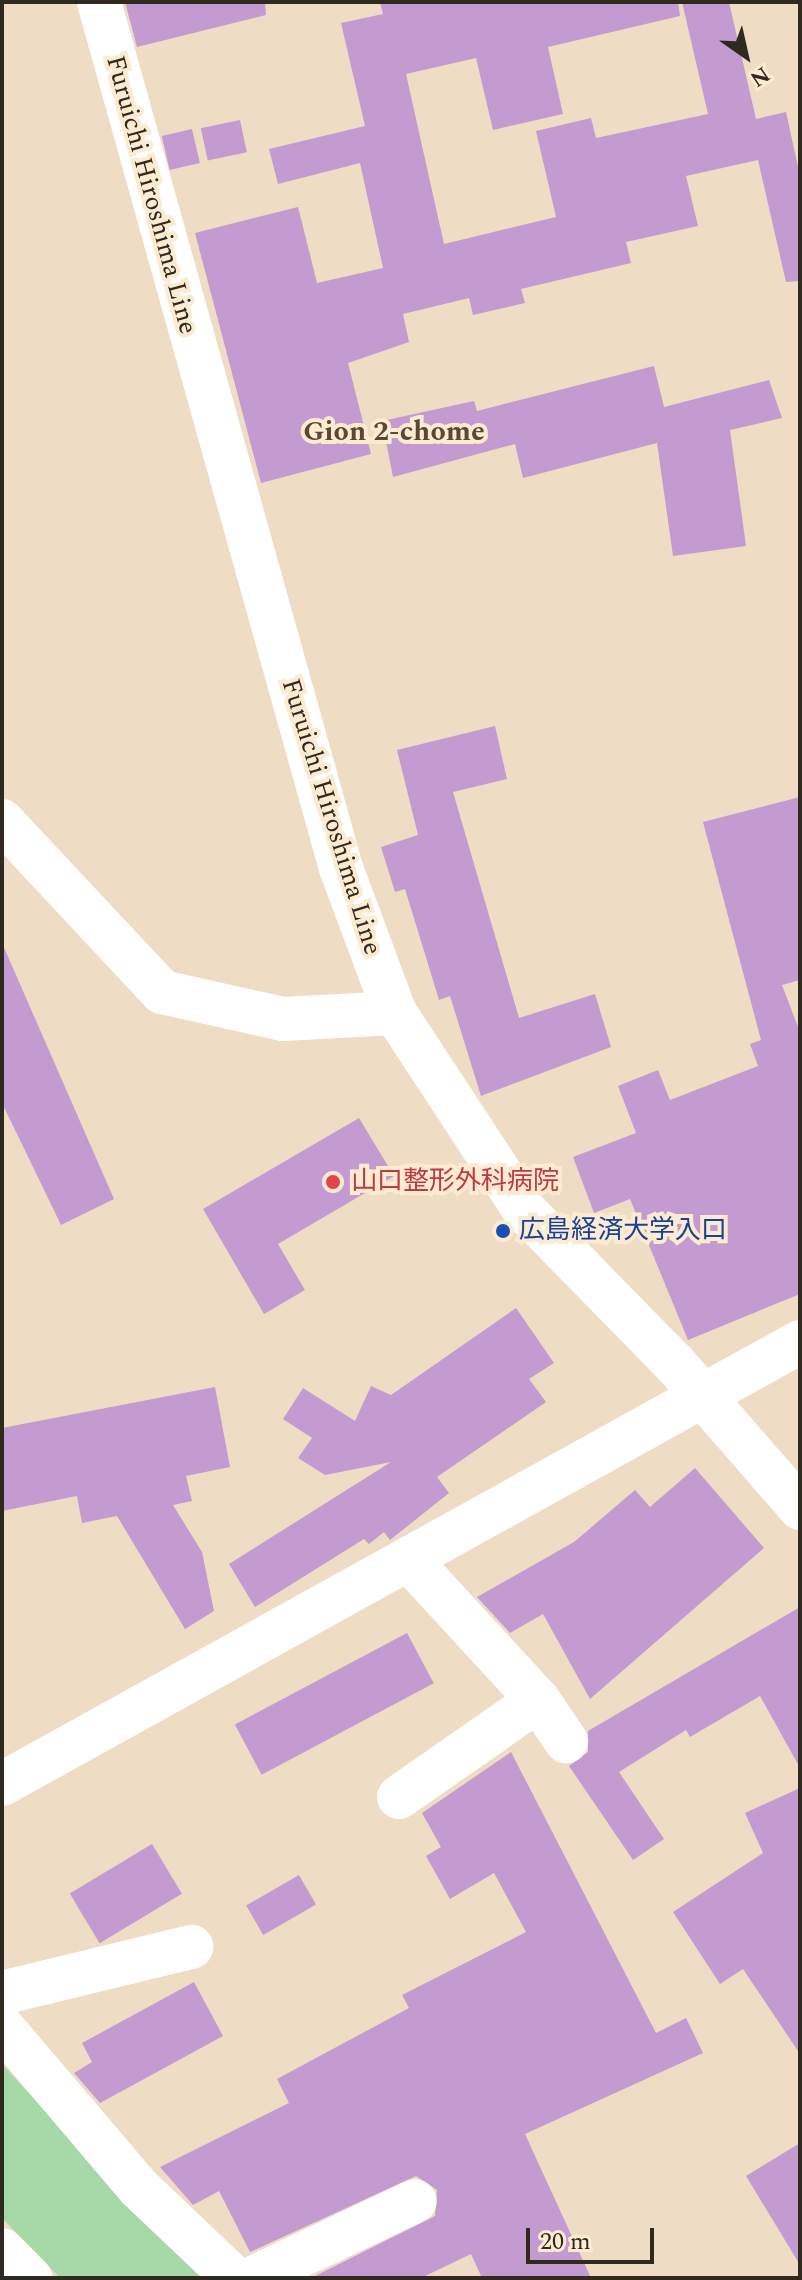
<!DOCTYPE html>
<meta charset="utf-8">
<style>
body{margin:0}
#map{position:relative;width:802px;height:2280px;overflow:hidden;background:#eedcc4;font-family:Spectral,"Noto Sans JP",serif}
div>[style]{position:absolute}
.green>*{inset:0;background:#a6d9a7}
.building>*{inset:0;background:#c39bd1;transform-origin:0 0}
.minor>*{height:44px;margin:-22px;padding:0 22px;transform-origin:22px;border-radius:22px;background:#fff}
.major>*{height:44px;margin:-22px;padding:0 22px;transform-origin:22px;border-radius:22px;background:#fff}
.dots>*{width:22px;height:22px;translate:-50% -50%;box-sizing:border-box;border:4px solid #fcead1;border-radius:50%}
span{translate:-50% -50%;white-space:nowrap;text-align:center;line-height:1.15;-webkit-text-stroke:8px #fcead1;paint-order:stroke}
.street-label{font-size:26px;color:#302920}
.health-label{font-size:26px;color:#be3a42}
.left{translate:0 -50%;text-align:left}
.transit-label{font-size:26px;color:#164399}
.neighbourhood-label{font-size:28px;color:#584934;font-weight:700}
.frame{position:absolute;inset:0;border:4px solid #302920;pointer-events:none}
.north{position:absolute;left:706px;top:16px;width:80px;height:80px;-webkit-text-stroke:6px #fcead1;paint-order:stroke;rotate:146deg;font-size:22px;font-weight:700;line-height:32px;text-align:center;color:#302920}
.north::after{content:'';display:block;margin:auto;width:28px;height:36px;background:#302920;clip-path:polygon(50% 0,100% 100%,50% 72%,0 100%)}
.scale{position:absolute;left:526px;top:2228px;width:128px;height:36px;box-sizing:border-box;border:4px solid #302920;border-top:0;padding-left:10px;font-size:24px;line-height:28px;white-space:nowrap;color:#302920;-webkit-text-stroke:6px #fcead1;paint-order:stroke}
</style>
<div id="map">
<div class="green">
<i style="clip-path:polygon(2px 2064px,158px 2234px,207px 2278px,60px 2278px,2px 2218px)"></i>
</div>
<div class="building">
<i style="clip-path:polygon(125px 2px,265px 2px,266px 15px,137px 47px)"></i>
<i style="clip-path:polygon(380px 2px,678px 2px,680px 16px,548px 47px,563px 114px,493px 130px,476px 58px,406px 74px,444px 244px,556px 217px,536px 131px,591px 118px,596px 138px,708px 114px,682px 2px,729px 2px,756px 119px,786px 112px,800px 176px,800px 281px,786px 282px,758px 160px,686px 176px,698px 226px,626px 242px,631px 263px,521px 289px,525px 303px,473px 315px,469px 298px,403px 314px,409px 342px,348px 363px,371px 454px,261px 483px,195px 233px,298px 207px,317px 283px,383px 268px,360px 163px,278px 184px,269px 149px,365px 126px,341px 23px,383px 14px)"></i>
<i style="left:240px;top:120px;width:33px;height:40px;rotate:78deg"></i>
<i style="left:192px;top:129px;width:35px;height:31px;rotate:77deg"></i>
<i style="clip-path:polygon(654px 366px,664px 407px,769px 380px,782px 418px,730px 430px,746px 546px,673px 556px,657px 443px,523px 478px,515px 444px,393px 477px,382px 421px,474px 401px,477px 411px)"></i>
<i style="clip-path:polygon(495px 726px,507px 779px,453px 792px,519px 1018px,595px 994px,611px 1047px,481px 1096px,450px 996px,439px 1000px,405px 889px,395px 892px,381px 847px,418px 835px,397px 750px)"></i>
<i style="clip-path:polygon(800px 797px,800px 980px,782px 985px,800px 1032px,800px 1294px,688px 1340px,630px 1199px,594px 1213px,573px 1157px,636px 1133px,618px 1086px,658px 1070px,670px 1100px,758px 1066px,750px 1044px,761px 1040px,703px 822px)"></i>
<i style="clip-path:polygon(2px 943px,114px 1199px,61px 1225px,2px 1103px)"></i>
<i style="clip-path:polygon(359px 1118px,394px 1176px,278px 1244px,305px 1290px,264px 1314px,203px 1209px)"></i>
<i style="clip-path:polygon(516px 1308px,554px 1363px,529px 1379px,546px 1402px,437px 1477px,449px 1493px,390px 1540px,384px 1532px,369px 1544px,364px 1539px,255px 1607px,229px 1564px,391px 1462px,325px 1475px,298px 1458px,312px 1438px,283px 1419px,303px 1388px,355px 1421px,371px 1386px,391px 1395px)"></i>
<i style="clip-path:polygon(215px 1387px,230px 1467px,186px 1476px,192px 1501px,173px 1505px,202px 1552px,214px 1611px,185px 1629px,117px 1516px,82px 1523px,77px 1496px,2px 1511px,2px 1428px)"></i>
<i style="clip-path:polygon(695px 1468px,764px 1548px,590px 1699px,543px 1614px,510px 1633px,477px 1597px,574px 1542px,635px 1490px,650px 1507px)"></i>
<i style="clip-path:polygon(800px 1607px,800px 1768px,760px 1696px,690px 1737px,686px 1730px,619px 1772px,664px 1839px,633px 1860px,569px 1766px,588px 1752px,588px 1731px)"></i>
<i style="left:407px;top:1633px;width:57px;height:195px;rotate:62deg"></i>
<i style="clip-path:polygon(511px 1752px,656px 2033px,686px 2018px,703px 2053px,525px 2134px,591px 2278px,482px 2278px,471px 2254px,421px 2278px,311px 2278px,435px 2216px,437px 2190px,416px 2176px,250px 2252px,219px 2191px,193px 2205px,160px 2167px,289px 2103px,277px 2079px,409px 2008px,402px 1995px,526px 1932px,494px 1873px,450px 1899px,426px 1856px,441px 1847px,422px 1813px)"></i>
<i style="clip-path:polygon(800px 1788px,800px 2054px,743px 1969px,720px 1984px,673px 1912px,763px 1853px,745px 1813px)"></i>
<i style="left:152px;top:1844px;width:58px;height:96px;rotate:59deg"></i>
<i style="left:299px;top:1875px;width:34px;height:61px;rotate:60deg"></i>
<i style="clip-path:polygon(194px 1982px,223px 2036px,100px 2103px,74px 2073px,92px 2062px,82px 2043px)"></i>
<i style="clip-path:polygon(800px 2143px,800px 2265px,746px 2176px)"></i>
</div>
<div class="minor">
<i style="left:2px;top:821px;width:234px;rotate:46.9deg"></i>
<i style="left:162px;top:992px;width:124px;rotate:12.6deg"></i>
<i style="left:283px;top:1019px;width:112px;rotate:-3.1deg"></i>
<i style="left:410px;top:1561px;width:189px;rotate:47.4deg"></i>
<i style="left:538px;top:1700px;width:50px;rotate:55.7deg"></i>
<i style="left:2px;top:1784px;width:912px;rotate:-28.98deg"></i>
<i style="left:399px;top:1797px;width:169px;rotate:-34.9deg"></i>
<i style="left:2px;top:1993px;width:195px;rotate:-13.7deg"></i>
<i style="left:2px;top:2027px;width:211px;rotate:49.6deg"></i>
<i style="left:139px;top:2188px;width:131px;rotate:43.5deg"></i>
<i style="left:2px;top:2250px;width:40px;rotate:45deg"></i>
<i style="left:253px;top:2278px;width:179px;rotate:-25.4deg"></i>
</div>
<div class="major">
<i style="left:99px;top:2px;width:899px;rotate:74.39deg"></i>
<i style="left:341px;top:868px;width:155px;rotate:69.6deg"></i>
<i style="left:395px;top:1013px;width:237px;rotate:56.7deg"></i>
<i style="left:525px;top:1211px;width:214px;rotate:45.6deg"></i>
<i style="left:675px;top:1364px;width:191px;rotate:49deg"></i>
</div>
<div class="dots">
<i style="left:333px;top:1182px;background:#e0444e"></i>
<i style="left:503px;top:1231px;background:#1a4fb4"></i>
</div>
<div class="street-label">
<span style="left:151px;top:195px;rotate:75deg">Furuichi Hiroshima Line</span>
<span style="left:331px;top:817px;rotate:73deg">Furuichi Hiroshima Line</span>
</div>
<div class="health-label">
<span class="left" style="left:351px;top:1182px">山口整形外科病院</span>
</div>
<div class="transit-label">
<span class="left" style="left:519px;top:1231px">広島経済大学入口</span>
</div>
<div class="neighbourhood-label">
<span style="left:394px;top:432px">Gion 2-chome</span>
</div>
<div class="frame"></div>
<div class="north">N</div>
<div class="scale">20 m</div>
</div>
